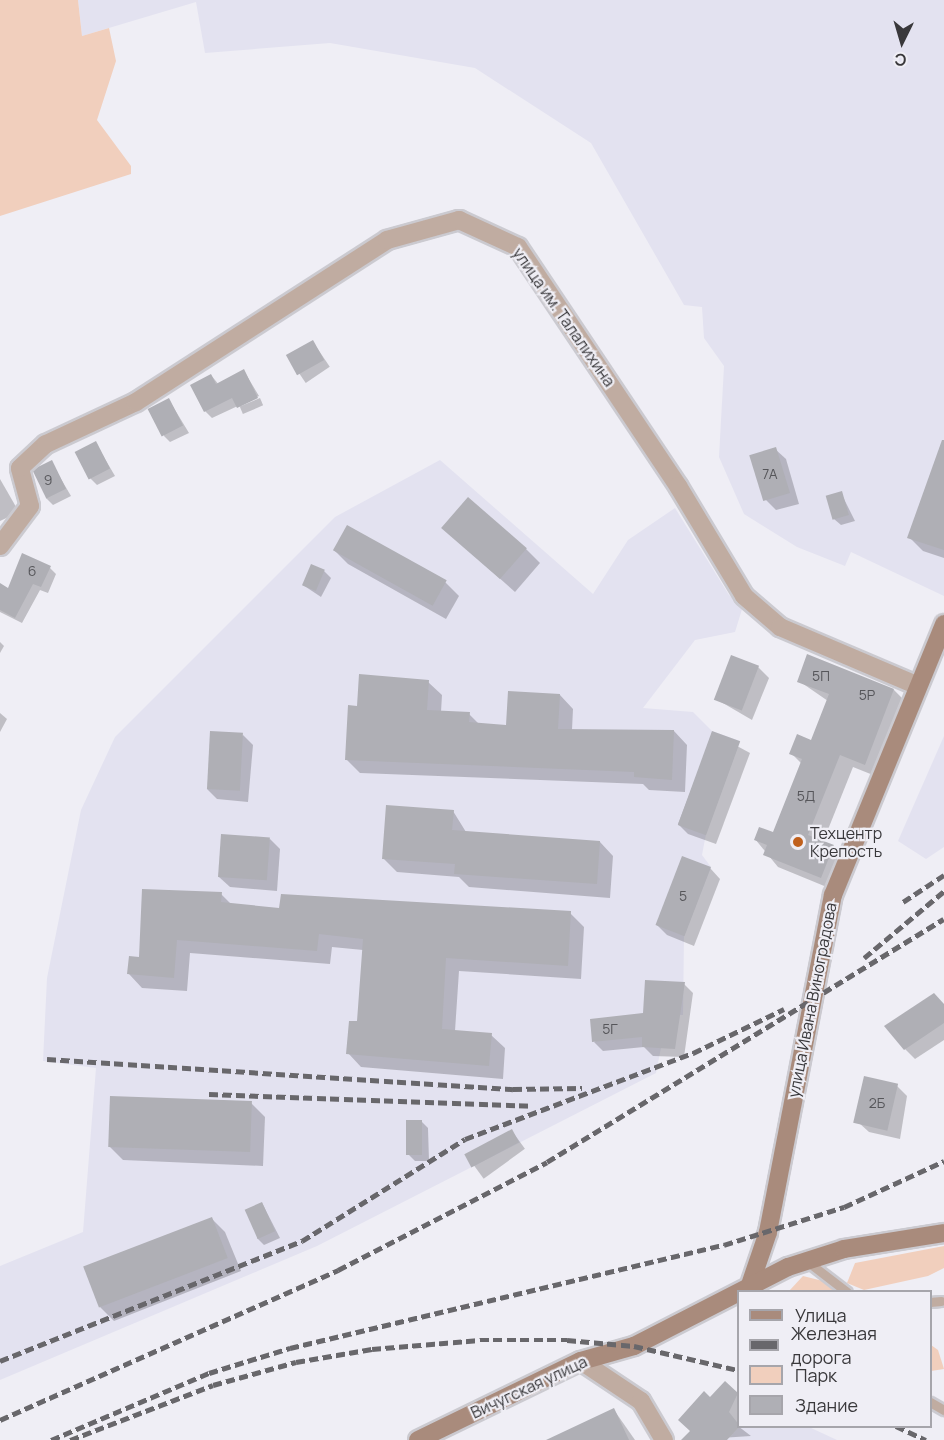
<!DOCTYPE html>
<meta charset="utf-8">
<style>
body{margin:0}
#map{position:relative;width:944px;height:1440px;overflow:hidden;background:#efeef5;font-family:Manrope,sans-serif}
div>[style]{position:absolute}
.built>*{inset:0;background:#e3e2f0}
.green>*{inset:0;background:#f1cfbd}
.shadow>*{inset:0;background:#0003;transform-origin:0 0}
.building>*{inset:0;background:#afafb5;transform-origin:0 0}
.roads{filter:drop-shadow(2px 0 #cbcad0) drop-shadow(-2px 0 #cbcad0) drop-shadow(0 2px #cbcad0) drop-shadow(0 -2px #cbcad0)}
.lane>*{height:9px;margin:-4.5px;padding:0 4.5px;transform-origin:4.5px;border-radius:4.5px;background:#c0aca1}
.street>*{height:18px;margin:-9px;padding:0 9px;transform-origin:9px;border-radius:9px;background:#c0aca1}
.secondary>*{height:18px;margin:-9px;padding:0 9px;transform-origin:9px;border-radius:9px;background:#a98b7c}
.rail>*{height:4.5px;margin-top:-2.25px;transform-origin:0;background:repeating-linear-gradient(90deg,#68676b 0 9px,transparent 0 13.5px)}
.dots>*{width:16px;height:16px;translate:-50% -50%;box-sizing:border-box;border:3px solid #efeef5;border-radius:50%}
span{translate:-50% -50%;white-space:nowrap;text-align:center;line-height:1.15;-webkit-text-stroke:4.5px #efeef5;paint-order:stroke}
.number-label{font-size:14px;color:#56565a}
.number-label span{-webkit-text-stroke-width:0}
.street-label{font-size:16px;color:#39383b}
.poi-label{font-size:16px;color:#39383b}
.left{translate:0 -50%;text-align:left}
.legend{position:absolute;left:737px;top:1290px;width:195px;height:138px;box-sizing:border-box;background:#efeef5;border:2px solid #a6a5ab;margin:0;padding:8px 10px;list-style:none;font-size:18px;color:#39383b}
.legend li{display:flex;align-items:center;gap:12px;height:30px}
.legend b{width:30px;border:2px solid #a6a5ab}
.north{position:absolute;left:872px;top:12px;width:60px;height:60px;-webkit-text-stroke:4px #efeef5;paint-order:stroke;rotate:185deg;font-size:16px;font-weight:700;line-height:24px;text-align:center;color:#39383b}
.north::after{content:'';display:block;margin:auto;width:21px;height:27px;background:#39383b;clip-path:polygon(50% 0,100% 100%,50% 72%,0 100%)}
</style>
<div id="map">
<div class="built">
<i style="clip-path:polygon(78px 0,944px 0,944px 596px,851px 552px,845px 566px,797px 547px,744px 514px,719px 457px,724px 366px,704px 338px,702px 307px,684px 305px,591px 143px,475px 68px,330px 43px,205px 53px,196px 2px,82px 36px)"></i>
<i style="clip-path:polygon(440px 460px,593px 594px,628px 540px,675px 508px,729px 595px,743px 606px,735px 632px,695px 640px,643px 708px,693px 712px,712px 731px,740px 741px,706px 834px,702px 855px,711px 867px,684px 936px,683px 1015px,677px 1015px,661px 1048px,656px 1073px,317px 1246px,0 1380px,0 1266px,83px 1232px,96px 1068px,43px 1061px,47px 978px,81px 810px,115px 737px,335px 517px)"></i>
<i style="clip-path:polygon(944px 736px,944px 847px,926px 859px,898px 841px)"></i>
<i style="clip-path:polygon(740px 1426px,809px 1427px,837px 1440px,727px 1440px)"></i>
</div>
<div class="green">
<i style="clip-path:polygon(0 0,78px 0,82px 36px,109px 28px,116px 61px,97px 120px,131px 166px,131px 174px,0 216px)"></i>
<i style="clip-path:polygon(944px 1246px,944px 1268px,928px 1276px,864px 1290px,847px 1283px,855px 1263px)"></i>
<i style="clip-path:polygon(803px 1276px,823px 1281px,835px 1291px,789px 1291px)"></i>
<i style="clip-path:polygon(931px 1345px,938px 1350px,944px 1369px,931px 1371px)"></i>
</div>
<div class="shadow">
<i style="left:313px;top:342px;width:30px;height:29px;rotate:56deg"></i>
<i style="clip-path:polygon(244px 371px,259px 396px,212px 418px,205px 411px,211px 375px,219px 385px)"></i>
<i style="left:260px;top:398px;width:8px;height:22px;rotate:67deg"></i>
<i style="clip-path:polygon(169px 400px,189px 433px,170px 442px,164px 436px)"></i>
<i style="clip-path:polygon(95px 442px,115px 476px,97px 485px,90px 478px)"></i>
<i style="clip-path:polygon(775px 449px,786px 459px,799px 504px,776px 510px,766px 500px)"></i>
<i style="clip-path:polygon(51px 462px,71px 496px,53px 505px,46px 498px)"></i>
<i style="clip-path:polygon(944px 464px,944px 558px,923px 551px,909px 537px)"></i>
<i style="clip-path:polygon(0 479px,19px 512px,0 521px)"></i>
<i style="clip-path:polygon(841px 493px,855px 521px,841px 525px,834px 519px)"></i>
<i style="clip-path:polygon(443px 528px,526px 549px,540px 563px,515px 592px)"></i>
<i style="clip-path:polygon(334px 550px,445px 582px,459px 596px,446px 619px,348px 564px)"></i>
<i style="clip-path:polygon(50px 568px,56px 574px,48px 593px,40px 590px,22px 623px,0 612px,0 585px,8px 590px)"></i>
<i style="clip-path:polygon(324px 571px,331px 578px,321px 597px,303px 585px)"></i>
<i style="clip-path:polygon(0 642px,4px 646px,0 653px)"></i>
<i style="clip-path:polygon(758px 667px,769px 678px,752px 720px,716px 699px)"></i>
<i style="clip-path:polygon(799px 681px,894px 690px,907px 703px,878px 777px,853px 767px,823px 842px,846px 859px,834px 890px,778px 867px,755px 839px,774px 834px,802px 764px,791px 753px,811px 742px,828px 701px)"></i>
<i style="clip-path:polygon(428px 682px,442px 695px,441px 712px,469px 714px,480px 725px,507px 726px,560px 695px,573px 709px,572px 730px,674px 731px,687px 745px,685px 792px,649px 790px,643px 784px,360px 773px,346px 759px,358px 707px)"></i>
<i style="clip-path:polygon(0 713px,7px 719px,0 732px)"></i>
<i style="clip-path:polygon(713px 733px,750px 753px,716px 844px,688px 834px,678px 824px)"></i>
<i style="clip-path:polygon(243px 735px,253px 745px,248px 802px,217px 799px,207px 789px)"></i>
<i style="clip-path:polygon(453px 811px,466px 832px,600px 842px,613px 856px,610px 898px,469px 887px,459px 877px,397px 872px,383px 858px)"></i>
<i style="clip-path:polygon(270px 839px,280px 849px,277px 891px,230px 887px,219px 877px)"></i>
<i style="clip-path:polygon(710px 868px,720px 879px,694px 946px,667px 935px,657px 925px)"></i>
<i style="clip-path:polygon(221px 894px,232px 905px,281px 910px,570px 913px,584px 927px,581px 979px,459px 971px,455px 1031px,491px 1035px,505px 1048px,503px 1079px,361px 1067px,348px 1053px,359px 1023px,363px 950px,332px 947px,330px 964px,190px 953px,187px 991px,142px 988px,129px 974px)"></i>
<i style="clip-path:polygon(684px 984px,693px 993px,684px 1057px,653px 1056px,644px 1047px,603px 1051px,594px 1042px,645px 1015px)"></i>
<i style="clip-path:polygon(944px 1004px,944px 1040px,915px 1059px,905px 1049px)"></i>
<i style="clip-path:polygon(897px 1086px,907px 1096px,900px 1139px,869px 1132px,858px 1122px)"></i>
<i style="clip-path:polygon(251px 1103px,265px 1117px,263px 1166px,123px 1160px,109px 1146px)"></i>
<i style="clip-path:polygon(422px 1122px,428px 1128px,429px 1161px,415px 1161px,408px 1154px)"></i>
<i style="left:512px;top:1131px;width:22px;height:51px;rotate:54deg"></i>
<i style="clip-path:polygon(262px 1203px,280px 1238px,264px 1245px,257px 1238px)"></i>
<i style="clip-path:polygon(212px 1219px,225px 1232px,241px 1271px,114px 1321px,100px 1307px)"></i>
<i style="clip-path:polygon(725px 1383px,738px 1395px,738px 1426px,751px 1436px,690px 1440px,710px 1399px)"></i>
<i style="clip-path:polygon(614px 1410px,635px 1440px,549px 1440px)"></i>
</div>
<div class="building">
<i style="left:313px;top:340px;width:23px;height:31px;rotate:61deg"></i>
<i style="clip-path:polygon(244px 369px,258px 398px,237px 408px,232px 398px,204px 412px,190px 385px,211px 374px,216px 384px)"></i>
<i style="left:169px;top:398px;width:31px;height:24px;rotate:63deg"></i>
<i style="clip-path:polygon(942px 440px,944px 440px,944px 550px,907px 538px)"></i>
<i style="left:96px;top:441px;width:31px;height:24px;rotate:63deg"></i>
<i style="left:776px;top:447px;width:48px;height:28px;rotate:73deg"></i>
<i style="left:52px;top:460px;width:32px;height:22px;rotate:64deg"></i>
<i style="left:842px;top:491px;width:25px;height:17px;rotate:74deg"></i>
<i style="left:468px;top:497px;width:78px;height:41px;rotate:41deg"></i>
<i style="left:347px;top:525px;width:114px;height:29px;rotate:29deg"></i>
<i style="clip-path:polygon(22px 553px,51px 566px,41px 587px,33px 584px,15px 618px,0 610px,0 583px,8px 588px)"></i>
<i style="left:311px;top:564px;width:15px;height:23px;rotate:23deg"></i>
<i style="clip-path:polygon(807px 654px,894px 689px,865px 765px,840px 755px,808px 835px,834px 845px,821px 878px,763px 855px,767px 845px,754px 840px,759px 827px,773px 832px,802px 759px,789px 754px,797px 734px,811px 740px,829px 694px,797px 682px)"></i>
<i style="left:731px;top:655px;width:30px;height:48px;rotate:21deg"></i>
<i style="clip-path:polygon(359px 674px,429px 680px,427px 710px,470px 712px,469px 722px,506px 725px,508px 691px,560px 694px,558px 729px,674px 730px,672px 780px,634px 777px,634px 772px,345px 760px,348px 705px,357px 706px)"></i>
<i style="left:210px;top:731px;width:33px;height:58px;rotate:3deg"></i>
<i style="left:712px;top:731px;width:30px;height:100px;rotate:20deg"></i>
<i style="clip-path:polygon(386px 805px,454px 810px,452px 830px,600px 841px,597px 884px,454px 874px,455px 864px,382px 859px)"></i>
<i style="left:221px;top:834px;width:49px;height:43px;rotate:4deg"></i>
<i style="left:682px;top:856px;width:31px;height:74px;rotate:21deg"></i>
<i style="clip-path:polygon(142px 889px,222px 892px,221px 902px,279px 908px,281px 894px,571px 911px,568px 966px,446px 958px,442px 1029px,492px 1033px,489px 1066px,346px 1054px,349px 1021px,357px 1021px,363px 939px,319px 934px,317px 951px,177px 940px,174px 978px,127px 974px,129px 956px,139px 957px)"></i>
<i style="clip-path:polygon(645px 980px,685px 982px,675px 1049px,642px 1047px,642px 1037px,592px 1042px,590px 1019px,643px 1013px)"></i>
<i style="clip-path:polygon(934px 993px,944px 1004px,944px 1023px,904px 1050px,884px 1026px)"></i>
<i style="left:864px;top:1076px;width:35px;height:48px;rotate:13deg"></i>
<i style="left:110px;top:1096px;width:142px;height:51px;rotate:2deg"></i>
<i style="left:406px;top:1120px;width:16px;height:35px"></i>
<i style="left:512px;top:1129px;width:15px;height:54px;rotate:62deg"></i>
<i style="left:262px;top:1202px;width:32px;height:19px;rotate:66deg"></i>
<i style="left:212px;top:1217px;width:44px;height:138px;rotate:69deg"></i>
<i style="clip-path:polygon(725px 1381px,738px 1393px,729px 1412px,740px 1426px,727px 1440px,681px 1440px,690px 1431px,678px 1420px,704px 1391px,710px 1397px)"></i>
<i style="clip-path:polygon(614px 1408px,629px 1440px,546px 1440px)"></i>
</div>
<div class="roads">
<div class="lane">
<i style="left:808px;top:1262px;width:49px;rotate:37.6deg"></i>
<i style="left:930px;top:1302px;width:11px;rotate:-5deg"></i>
<i style="left:930px;top:1402px;width:16px;rotate:30deg"></i>
</div>
<div class="street">
<i style="left:0;top:546px;width:50px;rotate:-53.1deg"></i>
<i style="left:30px;top:506px;width:39px;rotate:-105deg"></i>
<i style="left:20px;top:468px;width:35px;rotate:-43deg"></i>
<i style="left:46px;top:444px;width:99px;rotate:-25deg"></i>
<i style="left:136px;top:402px;width:299px;rotate:-32.8deg"></i>
<i style="left:387px;top:240px;width:75px;rotate:-15.5deg"></i>
<i style="left:459px;top:220px;width:65px;rotate:24.6deg"></i>
<i style="left:518px;top:247px;width:288px;rotate:56.2deg"></i>
<i style="left:678px;top:486px;width:128px;rotate:59deg"></i>
<i style="left:744px;top:596px;width:48px;rotate:40.7deg"></i>
<i style="left:780px;top:627px;width:150px;rotate:23.1deg"></i>
<i style="left:581px;top:1361px;width:72px;rotate:33.7deg"></i>
<i style="left:641px;top:1401px;width:45px;rotate:59.5deg"></i>
</div>
<div class="secondary">
<i style="left:750px;top:1285px;width:56px;rotate:-71.2deg"></i>
<i style="left:768px;top:1232px;width:343px;rotate:-79.1deg"></i>
<i style="left:833px;top:895px;width:293px;rotate:-67.7deg"></i>
<i style="left:418px;top:1440px;width:181px;rotate:-25.9deg"></i>
<i style="left:581px;top:1361px;width:55px;rotate:-15.8deg"></i>
<i style="left:634px;top:1346px;width:173px;rotate:-27.2deg"></i>
<i style="left:788px;top:1267px;width:59px;rotate:-17.8deg"></i>
<i style="left:844px;top:1249px;width:101px;rotate:-9.1deg"></i>
</div>
</div>
<div class="rail">
<i style="left:903px;top:902px;width:49px;rotate:-33.4deg"></i>
<i style="left:864px;top:958px;width:104px;rotate:-39.9deg"></i>
<i style="left:47px;top:1059px;width:467px;rotate:3.7deg"></i>
<i style="left:513px;top:1089px;width:69px;rotate:-0.8deg"></i>
<i style="left:209px;top:1094px;width:324px;rotate:2.1deg"></i>
<i style="left:0;top:1361px;width:325px;rotate:-21.7deg"></i>
<i style="left:302px;top:1241px;width:192px;rotate:-32deg"></i>
<i style="left:465px;top:1139px;width:244px;rotate:-20.7deg"></i>
<i style="left:693px;top:1053px;width:101px;rotate:-25.8deg"></i>
<i style="left:0;top:1420px;width:370px;rotate:-23.9deg"></i>
<i style="left:338px;top:1270px;width:235px;rotate:-27.3deg"></i>
<i style="left:547px;top:1162px;width:465px;rotate:-31.5deg"></i>
<i style="left:896px;top:1426px;width:33px;rotate:25deg"></i>
<i style="left:51px;top:1440px;width:172px;rotate:-23deg"></i>
<i style="left:209px;top:1373px;width:85px;rotate:-17.2deg"></i>
<i style="left:290px;top:1348px;width:446px;rotate:-13.4deg"></i>
<i style="left:724px;top:1245px;width:126px;rotate:-17.6deg"></i>
<i style="left:844px;top:1207px;width:110px;rotate:-24.7deg"></i>
<i style="left:70px;top:1440px;width:153px;rotate:-21deg"></i>
<i style="left:213px;top:1385px;width:86px;rotate:-15.5deg"></i>
<i style="left:296px;top:1362px;width:77px;rotate:-9.7deg"></i>
<i style="left:372px;top:1349px;width:108px;rotate:-4.8deg"></i>
<i style="left:480px;top:1340px;width:87px"></i>
<i style="left:567px;top:1340px;width:67px;rotate:5.1deg"></i>
<i style="left:634px;top:1346px;width:107px;rotate:13deg"></i>
</div>
<div class="dots">
<i style="left:798px;top:842px;background:#c0601c"></i>
</div>
<div class="number-label">
<span style="left:770px;top:474px">7А</span>
<span style="left:48px;top:480px">9</span>
<span style="left:32px;top:571px">6</span>
<span style="left:821px;top:676px">5П</span>
<span style="left:867px;top:695px">5Р</span>
<span style="left:806px;top:796px">5Д</span>
<span style="left:683px;top:896px">5</span>
<span style="left:610px;top:1029px">5Г</span>
<span style="left:877px;top:1103px">2Б</span>
</div>
<div class="street-label">
<span style="left:564px;top:317px;rotate:55deg">улица им. Талалихина</span>
<span style="left:812px;top:1000px;rotate:-79deg">улица Ивана Виноградова</span>
<span style="left:529px;top:1387px;rotate:-25deg">Вичугская улица</span>
</div>
<div class="poi-label">
<span class="left" style="left:810px;top:842px">Техцентр<br>Крепость</span>
</div>
<ul class="legend">
<li><b style="height:8px;background:#a98b7c"></b>Улица</li>
<li><b style="height:8px;background:#68676b"></b>Железная дорога</li>
<li><b style="height:16px;background:#f1cfbd"></b>Парк</li>
<li><b style="height:16px;background:#afafb5"></b>Здание</li>
</ul>
<div class="north">С</div>
</div>
